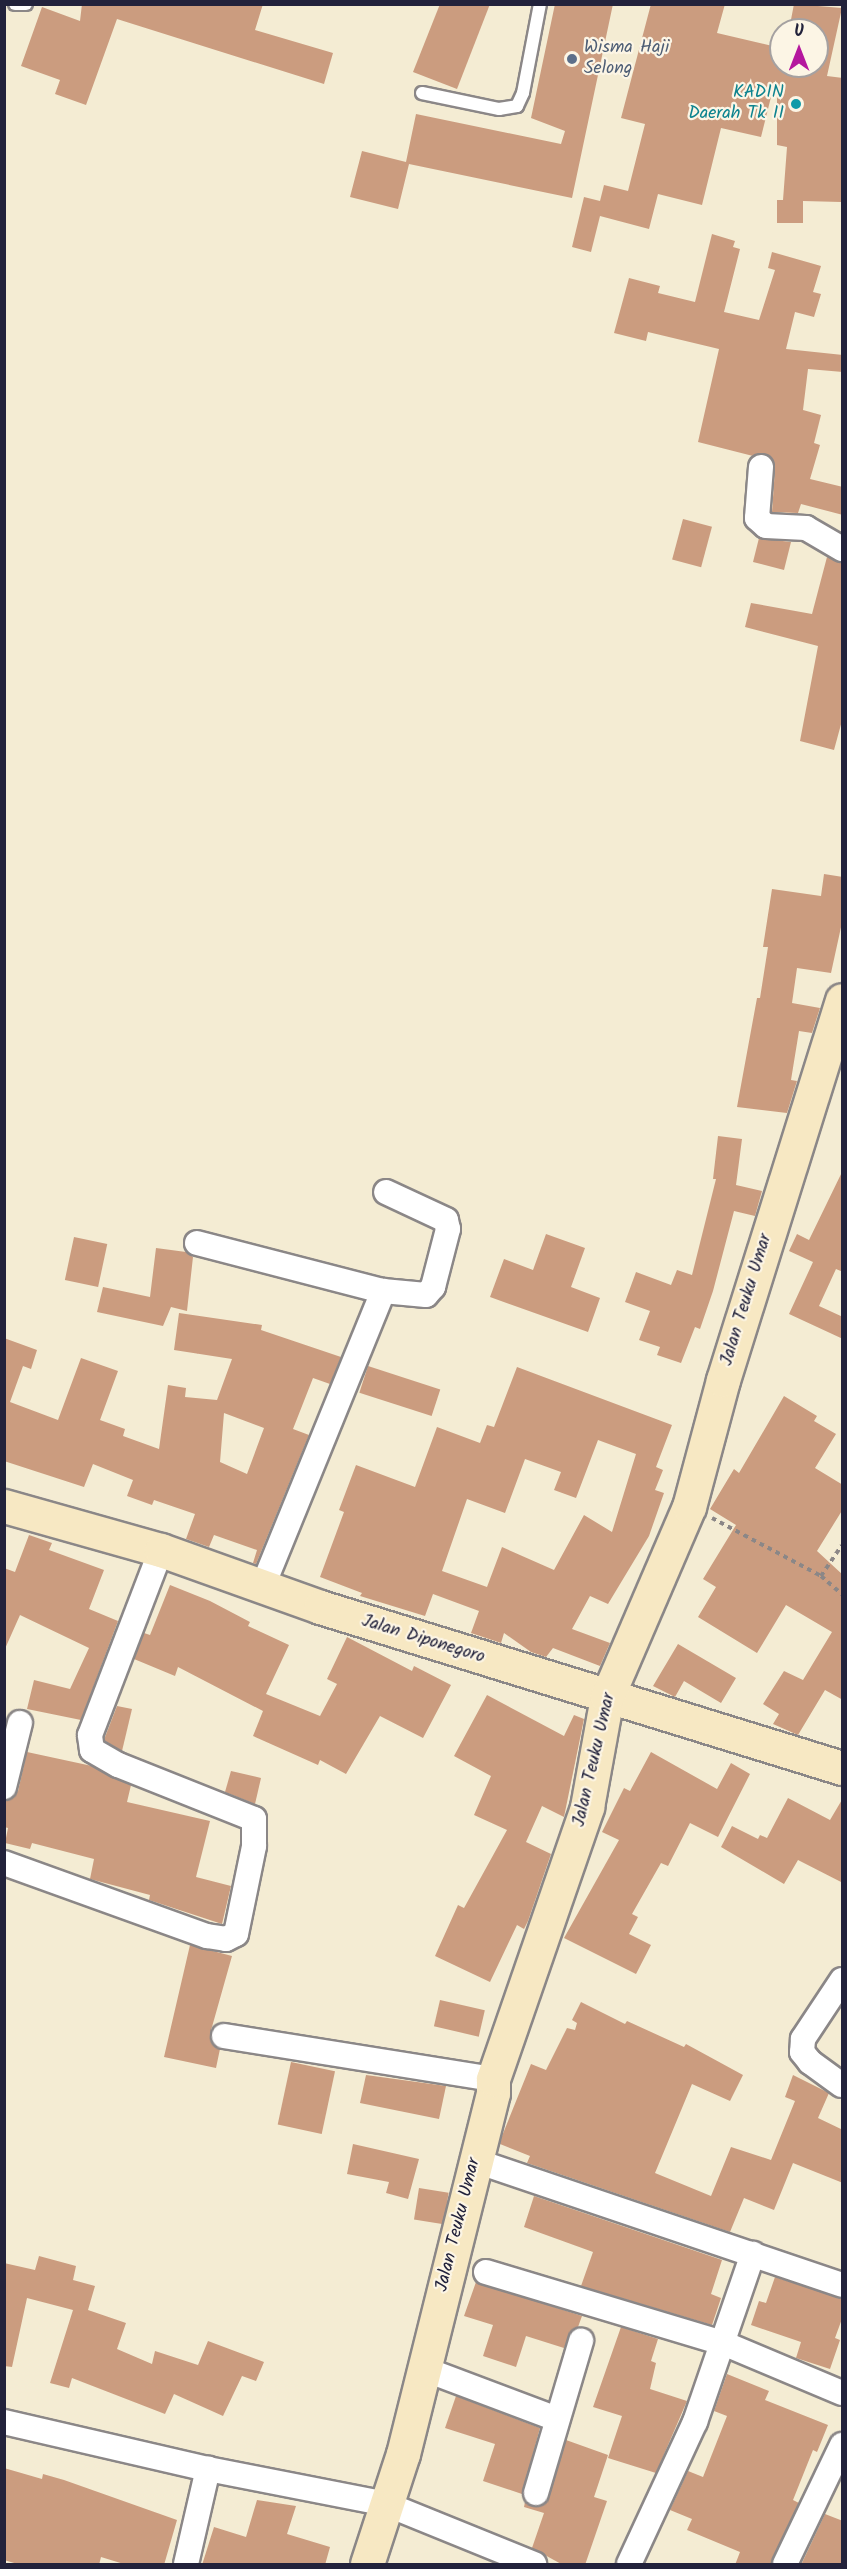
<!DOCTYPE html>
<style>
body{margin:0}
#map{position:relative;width:847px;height:2569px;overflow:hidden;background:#f4ecd3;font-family:Kalam,sans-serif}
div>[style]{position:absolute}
.building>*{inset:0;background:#cb9c7f;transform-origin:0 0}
.path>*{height:4px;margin-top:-2px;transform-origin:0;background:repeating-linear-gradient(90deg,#8b8787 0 4.5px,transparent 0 9px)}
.roads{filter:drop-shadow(2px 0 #8b8787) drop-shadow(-2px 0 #8b8787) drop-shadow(0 2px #8b8787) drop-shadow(0 -2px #8b8787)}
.lane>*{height:12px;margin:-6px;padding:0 6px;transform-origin:6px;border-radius:6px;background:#fff}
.street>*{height:24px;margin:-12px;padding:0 12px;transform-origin:12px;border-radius:12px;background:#fff}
.secondary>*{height:33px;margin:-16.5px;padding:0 16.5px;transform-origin:16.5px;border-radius:16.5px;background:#f7e8c3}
.dots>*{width:16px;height:16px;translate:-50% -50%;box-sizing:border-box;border:3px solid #fcf5e5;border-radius:50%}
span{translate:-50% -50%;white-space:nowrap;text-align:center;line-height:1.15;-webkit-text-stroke:4.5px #fcf5e5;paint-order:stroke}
.service-label{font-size:18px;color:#4e5e75}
.left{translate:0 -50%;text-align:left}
.culture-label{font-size:18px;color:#0d838f}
.right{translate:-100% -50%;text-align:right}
.street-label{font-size:18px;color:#22223b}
.frame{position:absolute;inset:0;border:6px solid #22223b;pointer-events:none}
.north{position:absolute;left:769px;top:18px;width:60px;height:60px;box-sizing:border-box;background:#fcf5e5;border:2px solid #a5a1a1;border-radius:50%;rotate:0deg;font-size:16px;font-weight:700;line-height:24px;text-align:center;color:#22223b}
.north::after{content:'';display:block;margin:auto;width:21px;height:27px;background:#b5179e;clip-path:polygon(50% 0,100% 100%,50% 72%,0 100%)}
</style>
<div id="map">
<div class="building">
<i style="clip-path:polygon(82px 4px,263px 4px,255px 30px,333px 53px,324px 84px,117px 19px,86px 105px,55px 94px,60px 80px,21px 66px,42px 7px,80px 21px)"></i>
<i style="clip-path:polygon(440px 4px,490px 4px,457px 89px,413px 72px)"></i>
<i style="clip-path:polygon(555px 4px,613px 4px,572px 198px,409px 164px,398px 209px,350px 197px,362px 151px,406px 162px,416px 114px,561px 144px,565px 131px,531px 118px)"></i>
<i style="clip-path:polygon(651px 4px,725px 4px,717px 33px,781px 48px,781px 66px,817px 66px,817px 30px,789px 30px,794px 4px,842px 8px,827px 76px,843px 78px,841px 202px,803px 201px,803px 223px,777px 223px,777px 200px,783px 200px,787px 147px,777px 145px,777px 93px,772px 93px,761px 137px,721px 128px,702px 205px,658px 194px,649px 229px,600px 216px,591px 252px,572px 247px,584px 197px,600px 201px,604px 185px,628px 191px,645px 124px,621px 118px)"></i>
<i style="clip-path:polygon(712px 234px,735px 241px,733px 247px,740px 249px,724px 312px,759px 320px,775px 270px,768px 268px,772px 252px,821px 266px,813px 292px,821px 294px,814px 317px,795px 312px,786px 349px,843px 355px,843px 372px,808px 369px,803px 410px,821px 415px,814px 443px,820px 445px,810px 479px,843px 487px,843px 515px,801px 504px,798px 513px,772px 512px,775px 468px,770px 456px,753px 456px,698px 442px,719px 349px,648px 332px,646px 341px,614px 333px,629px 278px,660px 286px,658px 293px,695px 302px)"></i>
<i style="left:683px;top:519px;width:30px;height:42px;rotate:15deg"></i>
<i style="clip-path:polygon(759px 538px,791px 542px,784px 570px,753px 562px)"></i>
<i style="clip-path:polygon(827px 557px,843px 563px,843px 717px,834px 750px,800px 741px,818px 646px,745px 627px,751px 603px,812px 614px)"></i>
<i style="clip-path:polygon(824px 874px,843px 877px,843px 918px,831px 973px,797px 968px,792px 1003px,820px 1008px,812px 1033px,799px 1031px,791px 1080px,797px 1081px,787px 1113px,737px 1107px,757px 998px,760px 998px,768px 947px,763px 947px,772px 889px,821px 896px)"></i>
<i style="clip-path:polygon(718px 1136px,742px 1139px,736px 1185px,762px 1191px,755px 1216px,734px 1211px,713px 1291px,700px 1329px,695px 1327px,681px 1363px,657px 1355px,660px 1347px,639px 1340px,650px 1311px,625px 1302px,636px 1272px,671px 1285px,677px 1270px,692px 1275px,716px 1179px,713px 1179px)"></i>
<i style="clip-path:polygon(843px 1170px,843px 1272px,836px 1269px,819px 1306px,843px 1317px,843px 1339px,789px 1314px,813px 1262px,789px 1251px,797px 1234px,809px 1240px)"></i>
<i style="clip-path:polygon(546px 1234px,585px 1248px,571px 1287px,600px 1298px,588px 1332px,490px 1297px,504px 1259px,533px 1270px)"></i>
<i style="left:74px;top:1237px;width:34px;height:44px;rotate:12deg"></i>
<i style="clip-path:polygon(156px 1248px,186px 1252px,193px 1257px,187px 1311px,171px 1307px,163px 1326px,97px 1312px,103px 1287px,150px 1297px)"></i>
<i style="clip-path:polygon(evenodd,179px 1313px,262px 1325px,261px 1330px,341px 1357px,330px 1384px,313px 1378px,293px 1429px,309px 1435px,256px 1564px,253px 1563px,257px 1550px,214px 1535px,209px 1547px,186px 1539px,195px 1514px,154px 1500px,152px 1505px,127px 1496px,133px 1480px,93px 1464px,84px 1487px,4px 1461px,4px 1338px,37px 1350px,31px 1369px,23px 1366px,10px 1402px,58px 1420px,81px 1358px,118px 1371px,100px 1420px,125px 1429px,123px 1436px,159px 1449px,168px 1385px,186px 1388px,185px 1397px,217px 1400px,232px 1359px,174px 1350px,179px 1313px,224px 1413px,264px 1428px,247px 1474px,220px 1462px,224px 1413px)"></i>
<i style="left:368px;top:1366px;width:76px;height:28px;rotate:18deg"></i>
<i style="clip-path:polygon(evenodd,517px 1367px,672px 1425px,656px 1467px,663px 1470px,655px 1490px,664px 1493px,649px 1536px,608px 1604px,590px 1596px,572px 1629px,610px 1643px,600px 1666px,553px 1648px,546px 1657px,531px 1652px,504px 1633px,501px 1643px,471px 1633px,479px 1611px,433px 1594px,425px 1616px,360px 1596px,362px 1593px,320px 1577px,344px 1512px,339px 1510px,356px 1465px,415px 1487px,437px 1427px,480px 1443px,487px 1425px,494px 1427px,517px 1367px,598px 1440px,636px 1454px,612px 1532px,584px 1515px,554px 1570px,502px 1547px,487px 1587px,442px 1571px,467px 1499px,505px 1513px,525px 1459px,561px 1472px,554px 1490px,576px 1498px,598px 1440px)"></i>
<i style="clip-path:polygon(784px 1396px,817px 1416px,814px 1421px,836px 1434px,815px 1468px,843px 1485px,843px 1509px,817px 1551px,843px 1575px,843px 1700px,825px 1690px,798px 1735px,773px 1724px,779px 1714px,763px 1704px,784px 1671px,803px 1680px,832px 1632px,786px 1605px,757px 1653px,698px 1617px,716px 1587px,703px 1579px,736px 1525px,710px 1509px,734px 1469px,739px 1473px)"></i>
<i style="clip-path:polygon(29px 1535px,52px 1543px,49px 1550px,104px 1570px,89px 1609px,118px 1621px,81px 1720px,27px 1709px,34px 1680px,70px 1689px,89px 1648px,20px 1615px,4px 1651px,4px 1568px,15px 1572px)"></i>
<i style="clip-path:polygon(170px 1585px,210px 1601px,250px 1622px,248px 1626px,289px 1645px,266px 1694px,320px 1716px,337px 1684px,327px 1679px,347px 1637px,412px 1671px,414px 1666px,451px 1685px,423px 1738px,380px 1716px,346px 1774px,320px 1760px,318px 1765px,253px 1736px,263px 1711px,178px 1667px,175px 1676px,134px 1659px,144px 1633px,150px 1635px)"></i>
<i style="clip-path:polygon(678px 1644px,736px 1678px,721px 1703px,684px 1681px,675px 1697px,653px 1686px)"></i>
<i style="clip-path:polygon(487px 1695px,564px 1736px,574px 1715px,584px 1719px,564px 1817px,542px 1806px,526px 1842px,551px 1854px,528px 1921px,524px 1929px,517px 1925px,490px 1982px,435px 1956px,458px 1905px,464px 1908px,507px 1830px,474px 1815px,491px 1776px,454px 1756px)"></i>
<i style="clip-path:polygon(117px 1706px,132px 1709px,122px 1751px,105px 1741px,105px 1737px)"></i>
<i style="clip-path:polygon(27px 1752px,92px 1766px,131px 1785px,127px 1802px,210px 1821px,196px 1877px,231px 1886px,222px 1924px,149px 1900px,150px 1895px,90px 1879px,94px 1859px,32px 1843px,30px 1849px,5px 1843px,8px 1828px,4px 1827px,4px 1801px,18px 1791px)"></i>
<i style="clip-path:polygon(651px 1752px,717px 1789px,731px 1763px,750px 1774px,718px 1837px,690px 1823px,668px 1866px,661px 1863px,632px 1914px,638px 1917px,629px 1934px,651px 1945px,636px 1974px,564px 1938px,619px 1840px,602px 1832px,624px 1788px,630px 1791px)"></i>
<i style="clip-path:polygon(231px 1771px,261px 1778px,255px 1804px,225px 1792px)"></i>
<i style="clip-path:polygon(788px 1798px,830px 1820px,843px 1798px,843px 1883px,798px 1860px,784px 1884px,721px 1847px,732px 1826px,758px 1839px,760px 1835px,767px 1838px)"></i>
<i style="clip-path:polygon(190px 1945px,232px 1956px,210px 2034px,211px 2042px,220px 2049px,216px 2068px,164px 2057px)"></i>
<i style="left:440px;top:2000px;width:46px;height:27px;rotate:13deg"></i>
<i style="clip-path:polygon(581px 2002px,625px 2024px,627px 2021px,684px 2047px,686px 2044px,743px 2075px,730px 2101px,692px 2084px,655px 2173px,711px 2196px,731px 2147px,771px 2160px,795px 2101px,785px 2097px,793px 2075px,829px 2093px,818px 2118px,843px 2130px,843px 2183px,793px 2163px,774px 2210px,744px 2198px,730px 2232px,527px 2163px,530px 2156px,500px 2144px,502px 2136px,531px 2064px,546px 2070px,567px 2028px,575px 2030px,577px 2023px,572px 2020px)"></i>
<i style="left:291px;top:2062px;width:45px;height:64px;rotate:12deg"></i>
<i style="clip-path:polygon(366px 2075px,446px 2086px,439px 2119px,360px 2103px)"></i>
<i style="clip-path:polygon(353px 2144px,419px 2159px,408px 2199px,386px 2193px,389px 2182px,347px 2174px)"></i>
<i style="left:419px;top:2188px;width:30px;height:32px;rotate:9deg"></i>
<i style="clip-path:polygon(534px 2196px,722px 2260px,711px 2294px,721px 2298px,712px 2325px,581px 2286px,593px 2252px,524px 2227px)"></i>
<i style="clip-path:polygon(39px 2256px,76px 2266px,73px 2280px,95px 2286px,88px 2310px,126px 2323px,117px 2349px,152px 2364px,155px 2351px,198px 2365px,208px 2341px,264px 2362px,256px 2381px,242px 2376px,223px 2416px,174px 2394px,165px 2414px,72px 2378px,69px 2388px,50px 2383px,73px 2310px,27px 2298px,12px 2367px,4px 2366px,4px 2263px,35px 2270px)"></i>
<i style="clip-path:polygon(775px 2277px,843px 2299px,843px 2316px,835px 2338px,840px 2340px,830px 2369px,796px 2358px,801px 2342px,751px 2325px,759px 2301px,766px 2303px)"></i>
<i style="clip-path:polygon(476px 2282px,582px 2316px,578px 2327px,571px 2331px,564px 2348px,526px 2336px,516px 2367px,483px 2356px,493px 2325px,464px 2316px)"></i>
<i style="clip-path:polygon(621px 2327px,658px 2339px,651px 2361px,656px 2363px,650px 2389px,687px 2401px,656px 2473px,608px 2458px,622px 2416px,593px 2407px)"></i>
<i style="clip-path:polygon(727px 2374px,769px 2391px,765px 2400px,828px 2425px,817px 2452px,813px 2450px,793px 2500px,799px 2503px,771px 2565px,735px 2565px,740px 2552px,687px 2530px,692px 2519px,670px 2510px,688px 2471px,703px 2477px,727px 2416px,714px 2411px)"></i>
<i style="clip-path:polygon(456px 2396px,540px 2428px,522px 2494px,483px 2481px,495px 2444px,445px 2428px)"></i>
<i style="clip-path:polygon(566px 2440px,608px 2455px,594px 2497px,607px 2501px,585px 2565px,563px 2565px,532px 2548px,544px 2513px,524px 2507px,525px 2502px,539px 2507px,546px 2503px)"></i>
<i style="clip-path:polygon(4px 2468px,42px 2479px,43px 2474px,64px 2480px,177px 2520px,164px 2565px,127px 2565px,101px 2557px,99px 2565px,21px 2565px,4px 2560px)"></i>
<i style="clip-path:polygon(257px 2500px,296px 2506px,287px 2534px,330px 2547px,325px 2565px,202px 2565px,214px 2527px,246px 2537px)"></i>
<i style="clip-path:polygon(825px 2514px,843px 2521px,843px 2565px,801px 2565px)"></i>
</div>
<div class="path">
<i style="left:712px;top:1518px;width:123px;rotate:28deg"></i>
<i style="left:821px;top:1576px;width:28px;rotate:41deg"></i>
<i style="left:821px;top:1576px;width:37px;rotate:-56deg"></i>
</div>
<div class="roads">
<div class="lane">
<i style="left:15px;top:4px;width:11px"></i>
<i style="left:422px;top:93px;width:79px;rotate:11.7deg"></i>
<i style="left:499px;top:109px;width:18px;rotate:-9deg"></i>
<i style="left:517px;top:106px;width:14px;rotate:-65deg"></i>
<i style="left:523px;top:93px;width:91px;rotate:-79.2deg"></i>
</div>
<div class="street">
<i style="left:761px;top:467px;width:51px;rotate:94.5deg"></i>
<i style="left:757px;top:518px;width:12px;rotate:42deg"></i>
<i style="left:766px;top:526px;width:40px;rotate:2.9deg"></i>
<i style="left:806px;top:528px;width:42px;rotate:30.3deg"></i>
<i style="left:197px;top:1243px;width:192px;rotate:14.5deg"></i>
<i style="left:383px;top:1291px;width:43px;rotate:5.3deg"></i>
<i style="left:426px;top:1295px;width:11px;rotate:-49deg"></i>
<i style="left:433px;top:1287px;width:60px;rotate:-75.5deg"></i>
<i style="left:448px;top:1229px;width:9px;rotate:-103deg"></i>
<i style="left:446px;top:1220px;width:66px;rotate:-155deg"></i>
<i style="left:262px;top:1588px;width:321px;rotate:-67.8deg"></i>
<i style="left:4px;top:1787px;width:66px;rotate:-76deg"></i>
<i style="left:4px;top:1863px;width:216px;rotate:19.8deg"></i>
<i style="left:207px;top:1936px;width:19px;rotate:9deg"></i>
<i style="left:226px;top:1939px;width:11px;rotate:-27deg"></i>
<i style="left:236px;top:1934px;width:90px;rotate:-78.4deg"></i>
<i style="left:254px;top:1846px;width:27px;rotate:-90deg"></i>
<i style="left:254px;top:1819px;width:146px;rotate:-158.3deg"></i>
<i style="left:118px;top:1765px;width:30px;rotate:-150deg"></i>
<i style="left:92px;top:1750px;width:15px;rotate:-98deg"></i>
<i style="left:90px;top:1735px;width:198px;rotate:-69deg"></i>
<i style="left:842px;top:1980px;width:71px;rotate:123.5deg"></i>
<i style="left:803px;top:2039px;width:13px;rotate:94deg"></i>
<i style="left:802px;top:2052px;width:13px;rotate:51deg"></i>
<i style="left:810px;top:2062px;width:39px;rotate:36deg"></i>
<i style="left:224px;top:2036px;width:272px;rotate:9.1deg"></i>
<i style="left:476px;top:2161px;width:386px;rotate:18.7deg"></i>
<i style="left:486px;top:2272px;width:247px;rotate:16.7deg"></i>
<i style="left:723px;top:2343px;width:129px;rotate:22.8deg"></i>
<i style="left:424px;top:2369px;width:142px;rotate:20.6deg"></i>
<i style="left:4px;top:2422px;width:209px;rotate:13deg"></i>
<i style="left:208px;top:2469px;width:181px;rotate:11.1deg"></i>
<i style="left:386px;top:2504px;width:160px;rotate:22.1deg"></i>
<i style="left:536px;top:2493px;width:159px;rotate:-73.5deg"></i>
<i style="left:186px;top:2564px;width:98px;rotate:-77deg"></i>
<i style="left:629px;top:2564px;width:157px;rotate:-65.1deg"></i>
<i style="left:695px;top:2422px;width:178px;rotate:-71deg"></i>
<i style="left:785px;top:2564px;width:132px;rotate:-64.4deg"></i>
</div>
<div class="secondary">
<i style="left:4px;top:1506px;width:163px;rotate:15.7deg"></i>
<i style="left:161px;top:1550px;width:169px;rotate:19.7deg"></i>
<i style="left:320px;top:1607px;width:546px;rotate:17.14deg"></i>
<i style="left:367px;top:2564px;width:116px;rotate:-71.9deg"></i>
<i style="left:403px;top:2454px;width:372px;rotate:-76deg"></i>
<i style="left:493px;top:2093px;width:14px;rotate:-90deg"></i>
<i style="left:493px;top:2079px;width:288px;rotate:-70.9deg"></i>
<i style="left:587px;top:1807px;width:112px;rotate:-79.7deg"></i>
<i style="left:607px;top:1697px;width:207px;rotate:-66.7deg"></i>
<i style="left:689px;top:1507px;width:131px;rotate:-75deg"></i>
<i style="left:723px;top:1380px;width:398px;rotate:-72.6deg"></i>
</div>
</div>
<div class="dots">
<i style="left:572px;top:59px;background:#5c6f8a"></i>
<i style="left:796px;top:104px;background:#0f9aa8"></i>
</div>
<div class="service-label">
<span class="left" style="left:584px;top:59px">Wisma Haji<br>Selong</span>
</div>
<div class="culture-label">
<span class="right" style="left:784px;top:104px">KADIN<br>Daerah Tk II</span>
</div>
<div class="street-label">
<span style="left:747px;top:1300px;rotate:-73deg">Jalan Teuku Umar</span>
<span style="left:423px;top:1640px;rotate:17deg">Jalan Diponegoro</span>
<span style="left:595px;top:1760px;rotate:-77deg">Jalan Teuku Umar</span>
<span style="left:459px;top:2225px;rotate:-76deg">Jalan Teuku Umar</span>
</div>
<div class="frame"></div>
<div class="north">U</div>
</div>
